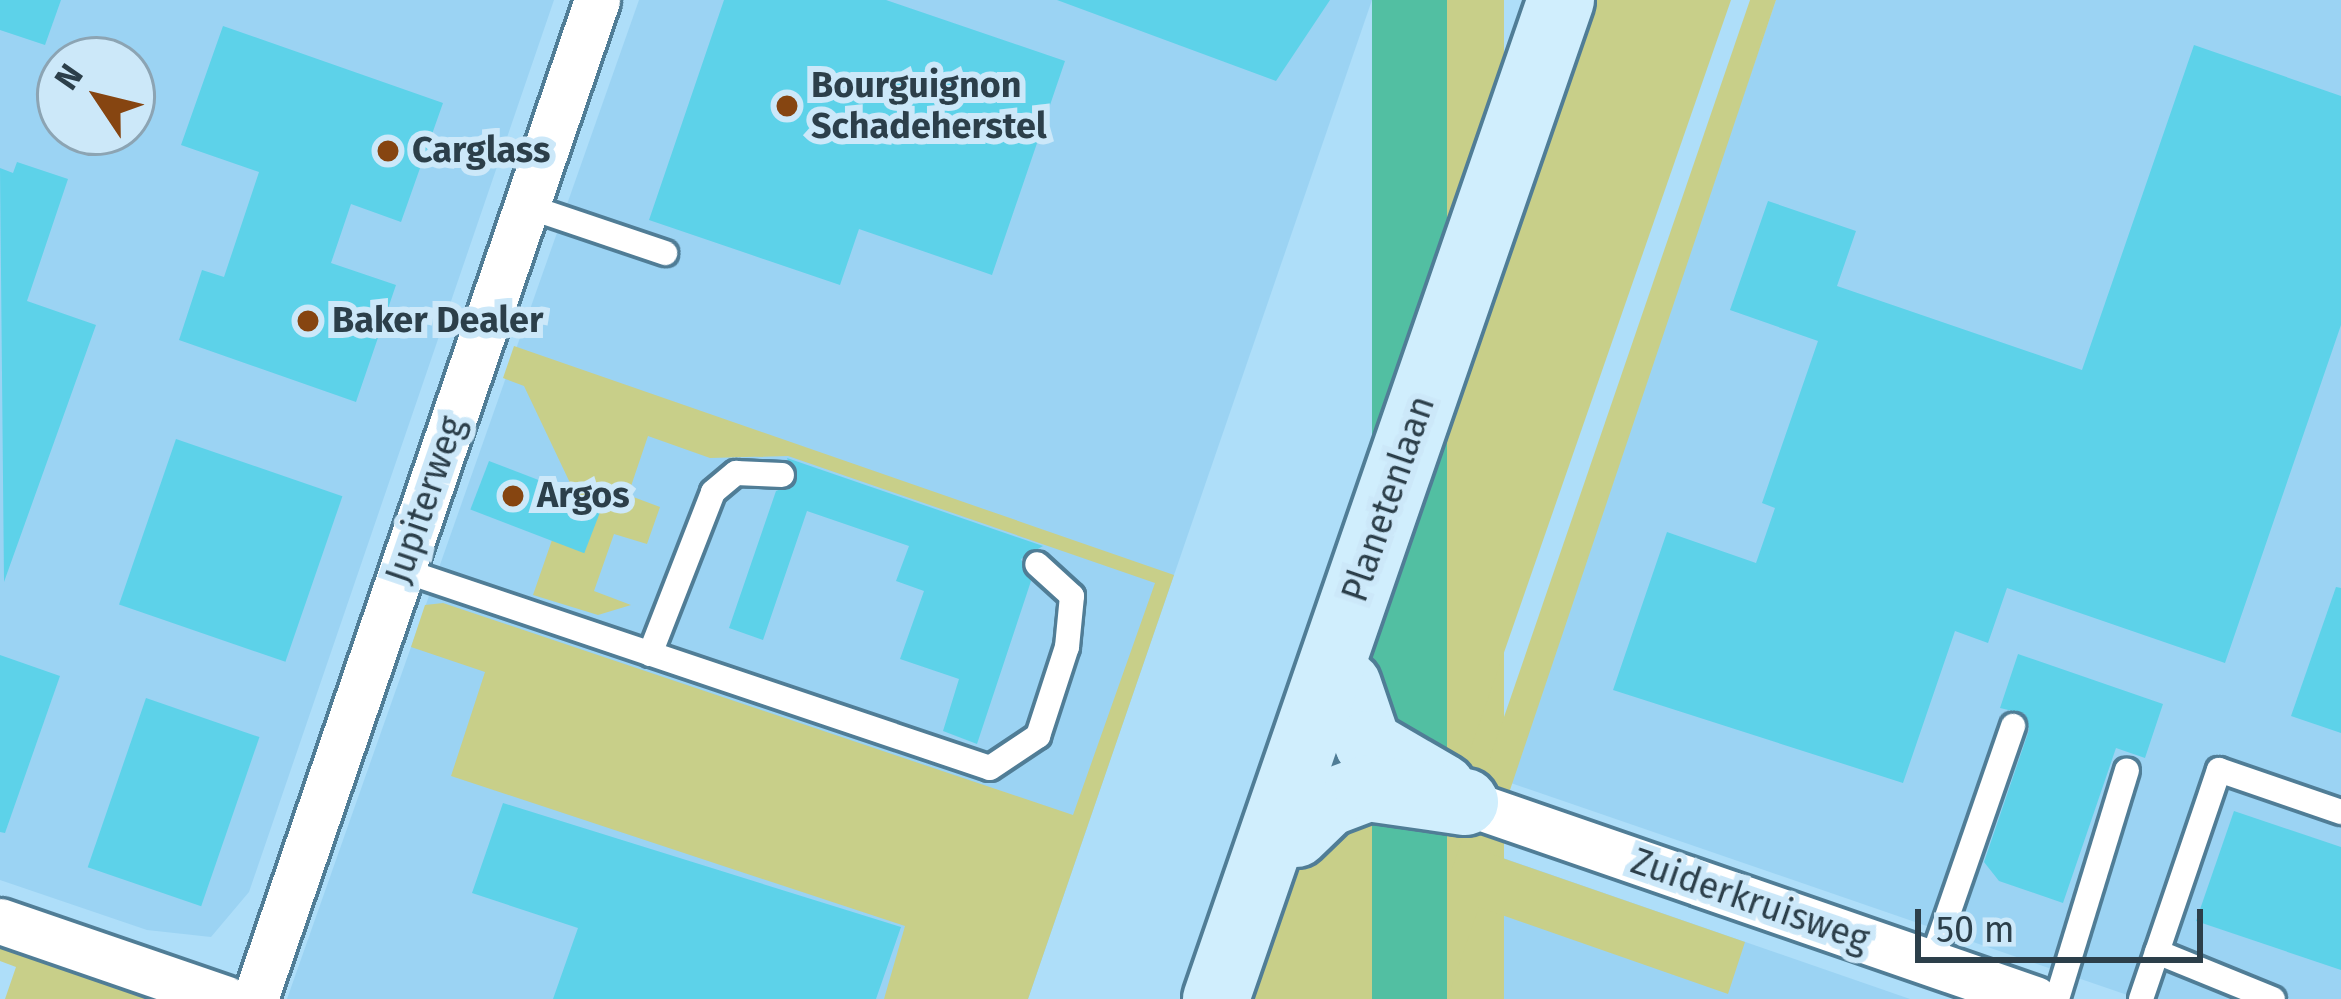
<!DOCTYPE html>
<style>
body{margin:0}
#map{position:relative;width:2341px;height:999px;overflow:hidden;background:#aedef9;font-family:"Fira Sans",sans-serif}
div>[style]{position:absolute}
.built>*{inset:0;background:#9bd3f3}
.green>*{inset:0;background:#c8cf89;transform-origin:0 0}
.water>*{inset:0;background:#52bfa2;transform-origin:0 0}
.building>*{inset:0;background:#5dd2e9;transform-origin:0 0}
.roads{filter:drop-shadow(3px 0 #507d96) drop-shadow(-3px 0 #507d96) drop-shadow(0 3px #507d96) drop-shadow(0 -3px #507d96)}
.service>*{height:24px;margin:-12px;padding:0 12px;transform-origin:12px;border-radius:12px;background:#fff}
.minor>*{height:45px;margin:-22.5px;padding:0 22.5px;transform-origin:22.5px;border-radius:22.5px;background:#fff}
.secondary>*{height:66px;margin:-33px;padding:0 33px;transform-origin:33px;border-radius:33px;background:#d0eefd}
.dots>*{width:33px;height:33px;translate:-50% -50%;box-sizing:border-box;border:6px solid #cce8f9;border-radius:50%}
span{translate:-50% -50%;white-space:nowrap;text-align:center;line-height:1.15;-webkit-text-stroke:12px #cce8f9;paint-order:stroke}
.poi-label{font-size:36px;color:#2c3f4a;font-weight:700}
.left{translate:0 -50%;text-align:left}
.street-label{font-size:36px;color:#2c3f4a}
.north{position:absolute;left:36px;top:36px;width:120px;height:120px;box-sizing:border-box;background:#cce8f9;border:3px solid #8ca4b3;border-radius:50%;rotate:305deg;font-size:33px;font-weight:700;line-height:48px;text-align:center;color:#2c3f4a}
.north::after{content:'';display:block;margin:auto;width:42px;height:54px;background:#864511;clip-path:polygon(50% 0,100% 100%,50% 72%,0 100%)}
.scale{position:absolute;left:1915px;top:909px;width:288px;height:54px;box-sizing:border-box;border:6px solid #2c3f4a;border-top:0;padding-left:15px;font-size:36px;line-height:42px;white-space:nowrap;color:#2c3f4a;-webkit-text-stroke:9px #cce8f9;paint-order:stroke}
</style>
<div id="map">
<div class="built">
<i style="clip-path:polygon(evenodd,0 0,554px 0,249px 892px,211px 937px,147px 930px,0 880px,0 0,60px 60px,132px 60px,132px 132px,60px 132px,60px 60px)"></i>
<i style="clip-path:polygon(639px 0,1372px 0,1028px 999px,287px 999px)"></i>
<i style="clip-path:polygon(1776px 0,2341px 0,2341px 999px,2139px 999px,1508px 782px)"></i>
<i style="clip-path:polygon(1482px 857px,1503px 858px,1910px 999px,1433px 999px)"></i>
</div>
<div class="green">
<i style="left:1447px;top:0;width:57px;height:1056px"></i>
<i style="clip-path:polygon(1593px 0,1731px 0,1460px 779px,1396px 732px,1374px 645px)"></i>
<i style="clip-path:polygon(1750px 0,1776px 0,1508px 796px,1480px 787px)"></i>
<i style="clip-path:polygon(514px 346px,1174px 575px,1028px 999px,884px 999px,905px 926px,451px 776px,485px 672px,411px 647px,425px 605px,443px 603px,1073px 815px,1155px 583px,788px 456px,710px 458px,648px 436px,628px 495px,660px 507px,647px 544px,614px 534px,594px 591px,631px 605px,598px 615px,533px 595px,571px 485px,524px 386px,503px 378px)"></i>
<i style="clip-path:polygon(1374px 814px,1449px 819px,1387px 999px,1249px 999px,1301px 864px)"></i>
<i style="clip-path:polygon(1467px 825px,1495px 835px,1488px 853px,1745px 942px,1728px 994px,1479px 907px,1447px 999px,1408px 999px)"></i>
<i style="clip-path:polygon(0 944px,160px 999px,5px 999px,16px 967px,0 961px)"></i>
</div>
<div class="water">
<i style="left:1372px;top:0;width:75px;height:1057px"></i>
</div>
<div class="building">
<i style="clip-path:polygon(0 0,61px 0,45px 45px,0 30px)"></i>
<i style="clip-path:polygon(724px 0,886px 0,1065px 61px,992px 275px,859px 229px,840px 285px,649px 220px)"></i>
<i style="clip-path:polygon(1057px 0,1330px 0,1276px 81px)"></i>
<i style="clip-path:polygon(223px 26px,443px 103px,401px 222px,351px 204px,331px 263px,396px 285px,356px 402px,179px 340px,202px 270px,224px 277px,259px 172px,181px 145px)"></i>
<i style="clip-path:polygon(2194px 45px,2341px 96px,2341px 325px,2225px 663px,2007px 588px,1988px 643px,1955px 631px,1903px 783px,1613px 690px,1667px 532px,1756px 563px,1775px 508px,1762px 503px,1818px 341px,1730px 310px,1768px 201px,1856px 231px,1837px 286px,2082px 370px)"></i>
<i style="clip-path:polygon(17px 162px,68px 179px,27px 301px,96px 325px,4px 582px,0 168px,13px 173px)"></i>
<i style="left:176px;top:439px;width:176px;height:175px;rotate:19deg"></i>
<i style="clip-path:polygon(787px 458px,1043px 546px,1021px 559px,1031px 581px,977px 744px,943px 731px,959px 679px,900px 659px,924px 591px,896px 581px,909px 546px,807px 511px,763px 640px,729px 628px,776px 491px,796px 483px)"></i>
<i style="left:489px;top:461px;width:122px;height:52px;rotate:21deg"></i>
<i style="clip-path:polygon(2336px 587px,2341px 588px,2341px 733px,2291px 716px)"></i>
<i style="clip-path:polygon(2018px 654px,2163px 704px,2145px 758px,2116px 748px,2063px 903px,1999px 881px,1984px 862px,2029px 730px,2025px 714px,2000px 708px)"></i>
<i style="clip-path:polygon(0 655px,60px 676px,5px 833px,0 832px)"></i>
<i style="left:146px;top:698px;width:120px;height:179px;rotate:19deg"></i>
<i style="clip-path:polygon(503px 803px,901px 927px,876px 999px,553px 999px,578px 928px,472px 893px)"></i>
<i style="clip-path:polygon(2234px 811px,2341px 847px,2341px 970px,2196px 921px)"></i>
</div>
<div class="roads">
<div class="service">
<i style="left:526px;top:206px;width:147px;rotate:18.7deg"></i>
<i style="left:402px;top:570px;width:620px;rotate:18.61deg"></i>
<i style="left:990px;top:768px;width:58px;rotate:-33.7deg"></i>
<i style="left:1038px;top:736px;width:94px;rotate:-72deg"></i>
<i style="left:1067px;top:647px;width:51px;rotate:-84.4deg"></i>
<i style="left:1072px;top:596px;width:47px;rotate:-137.6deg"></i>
<i style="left:650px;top:654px;width:174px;rotate:-68.7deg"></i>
<i style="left:713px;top:492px;width:30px;rotate:-40deg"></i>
<i style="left:736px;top:473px;width:46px;rotate:2.5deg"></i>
<i style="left:2157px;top:952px;width:125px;rotate:22.1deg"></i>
<i style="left:1931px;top:963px;width:251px;rotate:-70.9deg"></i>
<i style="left:2057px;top:999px;width:239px;rotate:-73deg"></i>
<i style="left:2141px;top:999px;width:242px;rotate:-71.2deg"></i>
<i style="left:2219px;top:770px;width:129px;rotate:19deg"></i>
</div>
<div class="minor">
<i style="left:1465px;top:802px;width:603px;rotate:19.07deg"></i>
<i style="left:0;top:921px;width:239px;rotate:19deg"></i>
<i style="left:255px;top:999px;width:1056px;rotate:-71.1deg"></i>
</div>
<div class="secondary">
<i style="left:1348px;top:685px;width:62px;rotate:71.3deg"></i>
<i style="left:1368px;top:744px;width:86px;rotate:30.2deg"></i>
<i style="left:1296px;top:834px;width:45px;rotate:-44.1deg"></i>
<i style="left:1328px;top:803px;width:43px;rotate:-20.6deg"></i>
<i style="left:1368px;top:788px;width:98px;rotate:8.2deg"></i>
<i style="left:1216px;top:999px;width:1057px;rotate:-70.95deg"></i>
</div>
</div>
<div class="dots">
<i style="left:787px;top:106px;background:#864511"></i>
<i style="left:388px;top:151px;background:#864511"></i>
<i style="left:308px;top:321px;background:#864511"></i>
<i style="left:513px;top:496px;background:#864511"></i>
</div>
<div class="poi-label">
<span class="left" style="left:811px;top:106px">Bourguignon<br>Schadeherstel</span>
<span class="left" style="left:412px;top:151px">Carglass</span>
<span class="left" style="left:332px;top:321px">Baker Dealer</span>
<span class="left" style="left:537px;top:496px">Argos</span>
</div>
<div class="street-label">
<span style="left:1389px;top:499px;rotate:-71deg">Planetenlaan</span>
<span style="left:426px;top:500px;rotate:-71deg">Jupiterweg</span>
<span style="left:1750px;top:901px;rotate:19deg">Zuiderkruisweg</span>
</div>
<div class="north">N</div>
<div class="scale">50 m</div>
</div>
